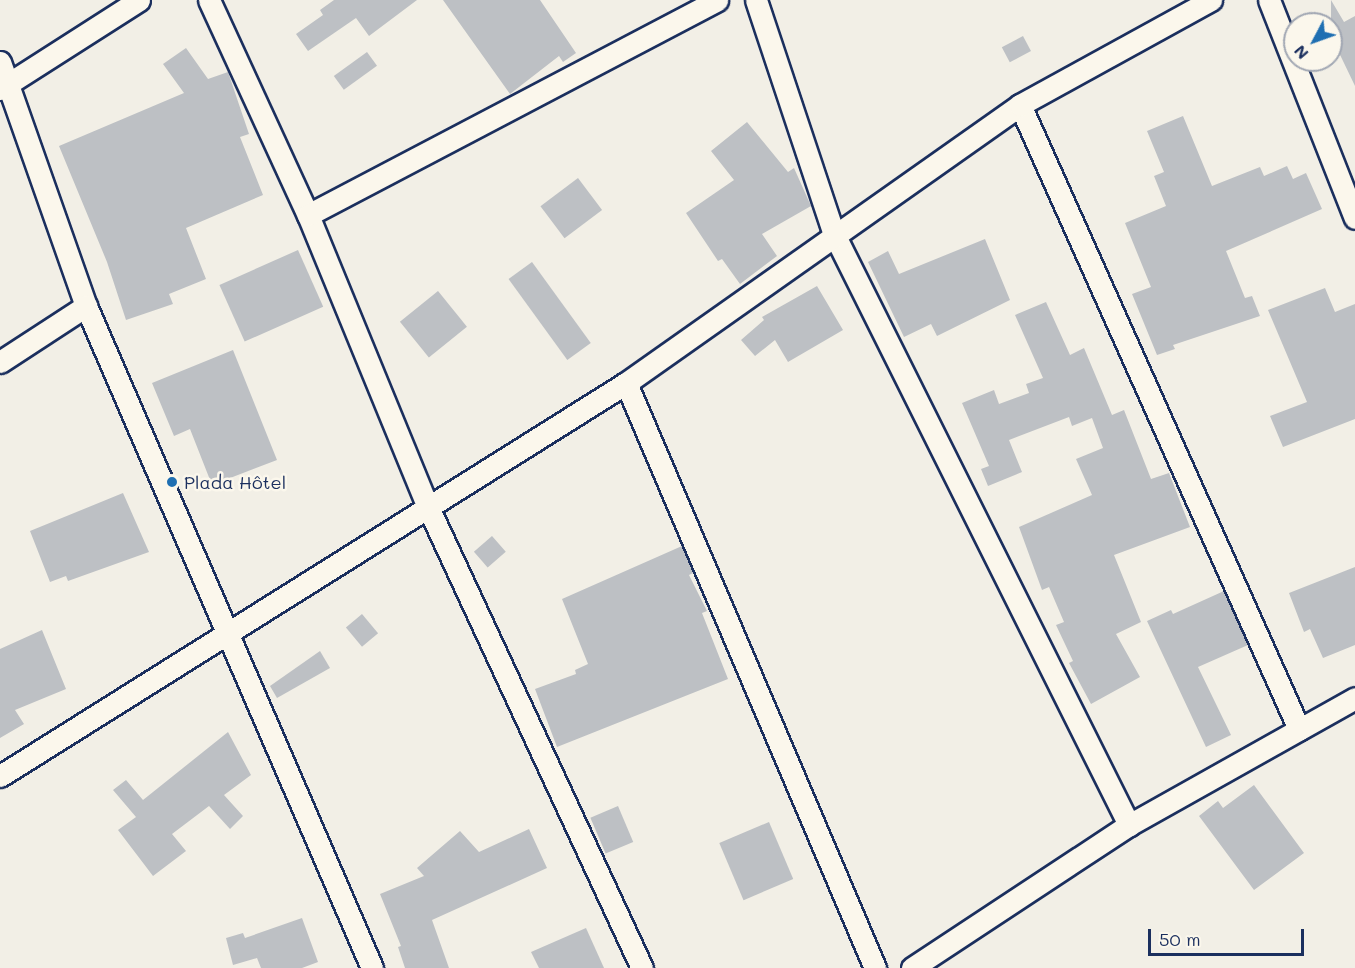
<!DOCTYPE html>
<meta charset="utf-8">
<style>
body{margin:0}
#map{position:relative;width:1355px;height:968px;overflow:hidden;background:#f2efe6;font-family:Mali,sans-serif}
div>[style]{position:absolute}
.building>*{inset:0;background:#bdc0c4;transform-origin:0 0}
.roads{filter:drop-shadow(2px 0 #1b2f5e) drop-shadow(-2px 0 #1b2f5e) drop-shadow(0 2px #1b2f5e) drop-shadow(0 -2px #1b2f5e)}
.minor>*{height:21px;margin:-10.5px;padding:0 10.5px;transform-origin:10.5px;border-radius:10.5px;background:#fbf7ec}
.dots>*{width:16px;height:16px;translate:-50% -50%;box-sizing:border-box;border:3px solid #fbf7ec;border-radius:50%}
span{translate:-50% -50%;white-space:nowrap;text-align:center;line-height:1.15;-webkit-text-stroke:5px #fbf7ec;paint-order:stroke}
.poi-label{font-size:18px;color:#1b2f5e}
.left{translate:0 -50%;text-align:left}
.north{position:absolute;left:1283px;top:12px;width:60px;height:60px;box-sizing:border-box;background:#fbf7ec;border:2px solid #a1a7b3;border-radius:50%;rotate:229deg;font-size:16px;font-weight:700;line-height:24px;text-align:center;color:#1b2f5e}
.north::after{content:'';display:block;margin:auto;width:21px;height:27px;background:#1f6fb2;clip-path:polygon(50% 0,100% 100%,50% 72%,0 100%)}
.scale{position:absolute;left:1148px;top:929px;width:156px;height:27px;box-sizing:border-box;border:3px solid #1b2f5e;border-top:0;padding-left:8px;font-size:18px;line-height:21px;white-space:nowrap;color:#1b2f5e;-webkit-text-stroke:4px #fbf7ec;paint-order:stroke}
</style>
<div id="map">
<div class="building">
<i style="clip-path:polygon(334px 0,417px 0,369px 36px,356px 18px,308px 51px,296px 34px,323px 15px,320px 10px)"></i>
<i style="clip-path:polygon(443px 0,540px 0,576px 53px,563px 62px,559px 56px,510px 94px)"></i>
<i style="clip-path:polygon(1331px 0,1344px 22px,1355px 16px,1355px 86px,1331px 36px)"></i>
<i style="left:1023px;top:36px;width:17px;height:24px;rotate:62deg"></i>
<i style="clip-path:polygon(186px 48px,208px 79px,228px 72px,249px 134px,240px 137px,263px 195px,186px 228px,206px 279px,169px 294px,173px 304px,126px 320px,107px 262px,59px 146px,184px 93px,163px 64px)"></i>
<i style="left:367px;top:52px;width:17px;height:41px;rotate:54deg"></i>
<i style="clip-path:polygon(1183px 116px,1212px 186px,1260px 167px,1264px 176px,1287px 166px,1293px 179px,1306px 173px,1322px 209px,1226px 251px,1245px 298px,1252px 296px,1260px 316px,1173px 345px,1175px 349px,1157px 355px,1132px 294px,1151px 287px,1125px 223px,1166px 206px,1154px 176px,1164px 172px,1147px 131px)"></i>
<i style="clip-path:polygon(747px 122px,788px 172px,794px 168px,811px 206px,762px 234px,777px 256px,740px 284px,722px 259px,718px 261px,686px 213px,734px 180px,711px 151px)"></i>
<i style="left:578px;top:178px;width:40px;height:47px;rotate:53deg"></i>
<i style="clip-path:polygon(985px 239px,1010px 300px,937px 336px,931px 324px,904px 337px,868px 262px,888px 251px,899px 274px)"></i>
<i style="left:298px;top:250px;width:62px;height:86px;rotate:66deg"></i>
<i style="left:532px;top:262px;width:100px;height:29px;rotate:54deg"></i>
<i style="clip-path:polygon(817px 286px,843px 330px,788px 362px,775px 340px,755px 356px,741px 340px,764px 320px,762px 317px)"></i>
<i style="clip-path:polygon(1325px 288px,1335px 312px,1355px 304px,1355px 419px,1283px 447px,1270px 416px,1307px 402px,1268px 310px)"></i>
<i style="left:438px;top:291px;width:46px;height:49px;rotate:51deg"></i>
<i style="clip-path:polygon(1046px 302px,1070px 355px,1084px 348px,1112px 415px,1124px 410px,1151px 479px,1169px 473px,1190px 527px,1114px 555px,1141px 622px,1116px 634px,1140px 677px,1091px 704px,1069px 663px,1073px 661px,1056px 625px,1064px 622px,1049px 587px,1042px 590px,1019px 527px,1092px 495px,1076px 459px,1103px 448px,1092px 418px,1072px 426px,1069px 417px,1009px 440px,1022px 472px,988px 486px,981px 469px,989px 466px,962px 403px,994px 390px,999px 404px,1029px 393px,1026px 384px,1043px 378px,1015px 315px)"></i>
<i style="clip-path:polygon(233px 350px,277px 460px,212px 485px,190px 429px,174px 436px,152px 383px)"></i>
<i style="clip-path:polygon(123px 493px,149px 552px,68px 581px,66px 576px,50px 582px,30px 531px)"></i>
<i style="left:492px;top:536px;width:21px;height:24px;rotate:49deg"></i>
<i style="clip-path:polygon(682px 546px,693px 573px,689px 575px,707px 611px,702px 613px,728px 679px,557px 747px,535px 689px,576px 674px,575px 670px,588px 664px,562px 599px)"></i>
<i style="clip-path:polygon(1355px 567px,1355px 645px,1323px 658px,1310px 629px,1304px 632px,1289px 593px)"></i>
<i style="clip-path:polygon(1224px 591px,1248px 645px,1198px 667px,1231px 735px,1206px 747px,1147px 621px,1171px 610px,1173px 614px)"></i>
<i style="left:362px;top:614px;width:25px;height:21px;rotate:50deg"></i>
<i style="clip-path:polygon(42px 630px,66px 689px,15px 710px,24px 724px,0 738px,0 649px)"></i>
<i style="clip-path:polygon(320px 651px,330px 668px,277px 698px,270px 686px)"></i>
<i style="clip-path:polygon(228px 732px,251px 775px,224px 795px,243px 816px,230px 829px,209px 806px,172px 834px,186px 851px,153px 876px,118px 830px,136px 817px,113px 790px,126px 780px,143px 800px)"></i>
<i style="clip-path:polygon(1254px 785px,1304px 853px,1254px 890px,1199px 816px,1218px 801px,1223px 808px)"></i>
<i style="left:618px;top:806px;width:39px;height:30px;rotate:67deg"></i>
<i style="left:769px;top:822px;width:62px;height:54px;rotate:67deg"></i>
<i style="clip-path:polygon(529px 829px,547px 868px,432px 920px,449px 968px,405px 968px,398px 947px,401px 946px,380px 894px,424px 876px,417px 868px,460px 831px,479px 852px)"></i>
<i style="clip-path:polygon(302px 918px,318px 962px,302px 968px,261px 968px,257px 958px,233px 965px,226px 938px,243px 933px,245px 938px)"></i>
<i style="clip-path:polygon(586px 928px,604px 968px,539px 968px,531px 952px)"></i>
</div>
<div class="roads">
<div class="minor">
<i style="left:209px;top:0;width:237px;rotate:65.3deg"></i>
<i style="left:308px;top:215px;width:316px;rotate:67.7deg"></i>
<i style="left:428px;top:507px;width:508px;rotate:65.1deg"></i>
<i style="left:756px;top:0;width:247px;rotate:71.6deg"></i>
<i style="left:834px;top:234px;width:661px;rotate:63.47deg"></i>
<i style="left:1269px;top:0;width:234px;rotate:68.5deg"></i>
<i style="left:0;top:62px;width:259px;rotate:70.6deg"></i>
<i style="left:86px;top:306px;width:721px;rotate:66.63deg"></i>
<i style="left:0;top:89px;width:165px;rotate:-32.6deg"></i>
<i style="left:1020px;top:105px;width:684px;rotate:65.91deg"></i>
<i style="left:308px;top:215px;width:462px;rotate:-27.7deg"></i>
<i style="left:0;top:362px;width:103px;rotate:-33.1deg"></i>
<i style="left:626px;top:383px;width:636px;rotate:66.94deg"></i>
<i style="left:0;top:776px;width:739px;rotate:-32.12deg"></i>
<i style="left:626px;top:383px;width:482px;rotate:-35.2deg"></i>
<i style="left:1020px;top:105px;width:218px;rotate:-28.8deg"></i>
<i style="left:912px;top:968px;width:260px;rotate:-33.4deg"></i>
<i style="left:1129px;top:825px;width:259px;rotate:-29.3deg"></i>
</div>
</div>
<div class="dots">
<i style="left:172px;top:482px;background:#1f6fb2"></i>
</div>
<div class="poi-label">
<span class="left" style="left:184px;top:482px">Plada Hôtel</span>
</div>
<div class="north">N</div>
<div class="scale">50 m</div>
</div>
